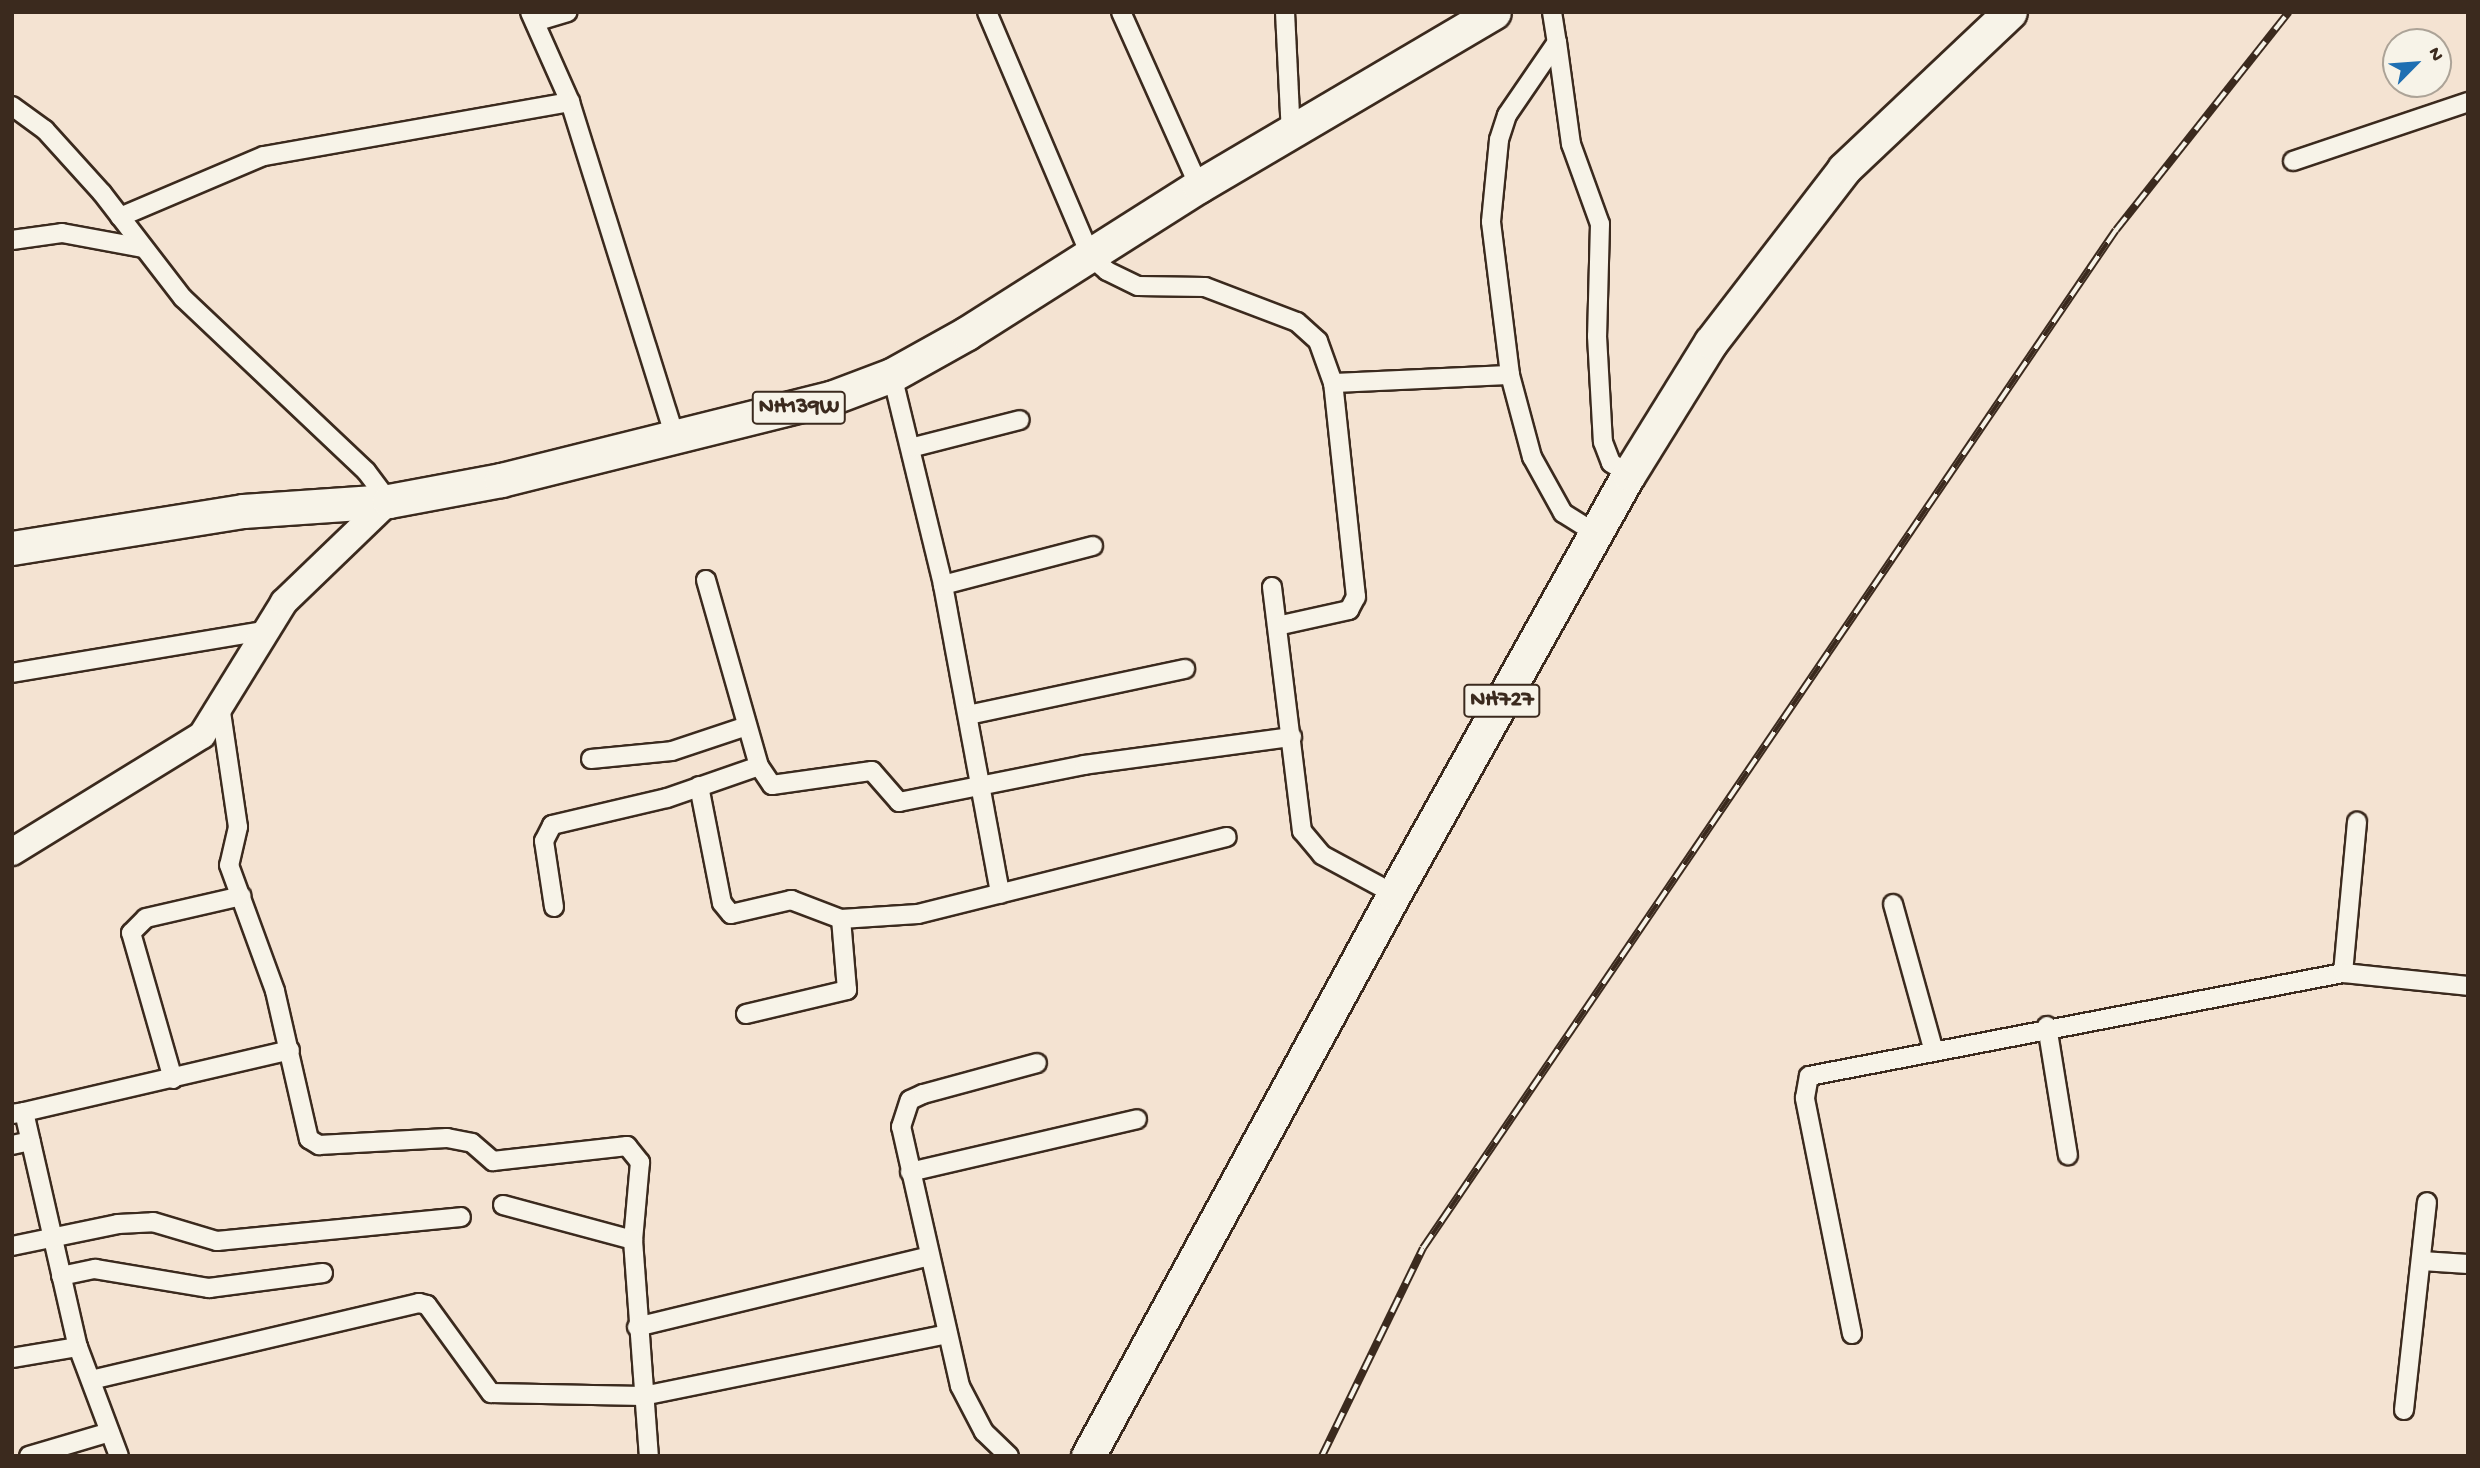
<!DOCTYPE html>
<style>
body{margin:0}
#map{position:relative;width:2480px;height:1468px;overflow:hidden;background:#f4e3d2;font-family:"Gochi Hand",sans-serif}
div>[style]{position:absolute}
.roads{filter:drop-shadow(2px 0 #3b2a1e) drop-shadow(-2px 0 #3b2a1e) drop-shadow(0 2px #3b2a1e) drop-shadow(0 -2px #3b2a1e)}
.street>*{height:18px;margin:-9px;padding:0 9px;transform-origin:9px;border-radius:9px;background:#f7f3e8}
.secondary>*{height:26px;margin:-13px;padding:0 13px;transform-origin:13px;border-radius:13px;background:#f7f3e8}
.highway>*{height:33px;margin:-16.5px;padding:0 16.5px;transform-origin:16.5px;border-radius:16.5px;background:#f7f3e8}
.rail>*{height:8px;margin-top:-4px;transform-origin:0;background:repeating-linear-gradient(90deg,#f7f3e8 0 16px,#3b2a1e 0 32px);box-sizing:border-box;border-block:2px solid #3b2a1e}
span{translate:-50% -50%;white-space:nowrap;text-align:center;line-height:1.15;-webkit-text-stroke:5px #f7f3e8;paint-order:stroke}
.shield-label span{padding:2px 5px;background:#f7f3e8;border:2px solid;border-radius:5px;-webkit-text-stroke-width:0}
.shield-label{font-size:23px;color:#3b2a1e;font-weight:700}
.frame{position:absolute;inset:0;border:14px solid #3b2a1e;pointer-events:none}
.north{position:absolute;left:2382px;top:28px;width:70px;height:70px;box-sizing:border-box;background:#f7f3e8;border:2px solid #aca397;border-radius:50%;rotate:65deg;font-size:19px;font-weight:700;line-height:28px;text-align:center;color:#3b2a1e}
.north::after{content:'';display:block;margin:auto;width:24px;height:32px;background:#1f6fb2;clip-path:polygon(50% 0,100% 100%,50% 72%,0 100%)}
</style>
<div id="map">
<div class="roads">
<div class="street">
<i style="left:530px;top:12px;width:98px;rotate:66deg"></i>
<i style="left:570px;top:102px;width:351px;rotate:72.6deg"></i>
<i style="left:987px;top:12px;width:266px;rotate:67deg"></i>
<i style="left:1091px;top:257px;width:21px;rotate:41deg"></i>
<i style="left:1107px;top:271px;width:34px;rotate:26deg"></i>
<i style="left:1138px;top:286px;width:67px;rotate:0.9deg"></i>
<i style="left:1205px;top:287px;width:98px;rotate:20.8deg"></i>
<i style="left:1297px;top:322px;width:28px;rotate:42deg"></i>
<i style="left:1318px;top:341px;width:45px;rotate:70.3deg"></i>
<i style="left:1333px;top:383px;width:177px;rotate:-2.6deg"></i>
<i style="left:1121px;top:12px;width:191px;rotate:65.9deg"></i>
<i style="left:1285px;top:12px;width:123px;rotate:87.2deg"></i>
<i style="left:1552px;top:12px;width:30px;rotate:81deg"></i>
<i style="left:1557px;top:42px;width:88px;rotate:124.4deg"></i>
<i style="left:1507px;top:115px;width:26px;rotate:108deg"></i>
<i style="left:1499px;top:140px;width:82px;rotate:95.6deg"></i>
<i style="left:1491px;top:222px;width:154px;rotate:82.9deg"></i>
<i style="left:1510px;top:375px;width:85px;rotate:75deg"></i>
<i style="left:1532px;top:457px;width:64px;rotate:61deg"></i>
<i style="left:1563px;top:513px;width:39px;rotate:32deg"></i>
<i style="left:535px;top:22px;width:34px;rotate:-17deg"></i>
<i style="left:1557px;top:42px;width:103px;rotate:82.2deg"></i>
<i style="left:1571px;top:144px;width:85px;rotate:70.1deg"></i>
<i style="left:1600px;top:224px;width:112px;rotate:91.5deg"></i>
<i style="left:1597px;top:336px;width:106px;rotate:86.8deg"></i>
<i style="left:1603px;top:442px;width:22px;rotate:69deg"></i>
<i style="left:1611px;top:463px;width:21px;rotate:31deg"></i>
<i style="left:12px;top:106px;width:41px;rotate:36deg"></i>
<i style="left:45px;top:130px;width:85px;rotate:47.9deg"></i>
<i style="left:102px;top:193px;width:133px;rotate:52.4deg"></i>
<i style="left:183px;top:298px;width:252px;rotate:43.4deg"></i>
<i style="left:366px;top:471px;width:38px;rotate:53deg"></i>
<i style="left:2293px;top:161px;width:185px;rotate:-18.6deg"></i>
<i style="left:120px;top:217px;width:156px;rotate:-23deg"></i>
<i style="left:264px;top:156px;width:311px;rotate:-10deg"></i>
<i style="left:12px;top:240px;width:50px;rotate:-8deg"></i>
<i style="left:62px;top:233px;width:82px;rotate:10.5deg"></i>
<i style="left:892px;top:375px;width:216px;rotate:76.3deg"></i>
<i style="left:943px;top:585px;width:314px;rotate:79.5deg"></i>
<i style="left:914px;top:447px;width:109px;rotate:-14.3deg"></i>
<i style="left:706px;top:580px;width:193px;rotate:74.1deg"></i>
<i style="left:759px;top:766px;width:23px;rotate:56deg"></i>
<i style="left:772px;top:785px;width:101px;rotate:-8deg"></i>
<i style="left:872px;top:771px;width:41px;rotate:48.9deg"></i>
<i style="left:899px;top:802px;width:189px;rotate:-11.3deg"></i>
<i style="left:1084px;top:765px;width:210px;rotate:-7.7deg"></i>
<i style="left:943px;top:585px;width:155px;rotate:-14.6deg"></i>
<i style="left:1272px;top:587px;width:246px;rotate:83deg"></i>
<i style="left:1302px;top:831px;width:31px;rotate:50deg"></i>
<i style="left:1322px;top:855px;width:82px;rotate:28.4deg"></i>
<i style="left:1277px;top:626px;width:74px;rotate:-12.5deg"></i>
<i style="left:1349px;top:610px;width:15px;rotate:-62deg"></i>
<i style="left:1356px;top:597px;width:215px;rotate:-96.1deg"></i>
<i style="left:12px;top:673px;width:254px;rotate:-9.5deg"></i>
<i style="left:221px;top:712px;width:116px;rotate:81.6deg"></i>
<i style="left:238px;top:827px;width:39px;rotate:103deg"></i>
<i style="left:229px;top:865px;width:134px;rotate:69.9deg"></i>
<i style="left:275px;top:991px;width:152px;rotate:77.1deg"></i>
<i style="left:309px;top:1139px;width:12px;rotate:31deg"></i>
<i style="left:319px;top:1145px;width:128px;rotate:-3.1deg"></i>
<i style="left:447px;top:1138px;width:25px;rotate:11deg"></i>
<i style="left:472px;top:1143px;width:28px;rotate:41deg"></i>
<i style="left:493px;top:1161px;width:135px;rotate:-6.4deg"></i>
<i style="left:627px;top:1146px;width:21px;rotate:51deg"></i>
<i style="left:640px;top:1162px;width:78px;rotate:95.1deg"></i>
<i style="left:968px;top:715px;width:222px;rotate:-12deg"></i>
<i style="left:591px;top:759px;width:81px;rotate:-5.6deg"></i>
<i style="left:672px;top:751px;width:79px;rotate:-18.4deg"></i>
<i style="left:699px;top:786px;width:119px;rotate:78.9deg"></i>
<i style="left:722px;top:903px;width:14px;rotate:51deg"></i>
<i style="left:731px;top:914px;width:62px;rotate:-13.1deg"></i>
<i style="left:791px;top:900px;width:53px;rotate:20.8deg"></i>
<i style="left:841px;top:919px;width:77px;rotate:-3.7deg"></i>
<i style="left:918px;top:914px;width:318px;rotate:-14deg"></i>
<i style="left:1893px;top:904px;width:149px;rotate:74.5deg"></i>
<i style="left:554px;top:907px;width:67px;rotate:-98.6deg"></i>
<i style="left:544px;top:841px;width:18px;rotate:-63deg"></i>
<i style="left:552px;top:825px;width:118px;rotate:-13.2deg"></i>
<i style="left:667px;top:798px;width:97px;rotate:-19.2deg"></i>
<i style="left:2343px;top:973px;width:152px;rotate:-84.7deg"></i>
<i style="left:746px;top:1014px;width:104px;rotate:-13.4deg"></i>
<i style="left:847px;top:990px;width:71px;rotate:-94.8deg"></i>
<i style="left:2047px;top:1026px;width:131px;rotate:80.8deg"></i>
<i style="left:173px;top:1079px;width:152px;rotate:-106deg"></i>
<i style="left:131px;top:933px;width:21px;rotate:-45deg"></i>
<i style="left:146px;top:918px;width:98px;rotate:-13deg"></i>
<i style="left:24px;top:1112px;width:273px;rotate:-13.1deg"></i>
<i style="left:12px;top:1114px;width:12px;rotate:-9deg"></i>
<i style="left:24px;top:1112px;width:241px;rotate:77.1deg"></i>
<i style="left:78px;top:1347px;width:116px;rotate:69.4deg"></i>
<i style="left:12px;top:1145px;width:19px;rotate:-12deg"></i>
<i style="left:910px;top:1172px;width:233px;rotate:-13.1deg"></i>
<i style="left:503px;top:1205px;width:135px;rotate:15.1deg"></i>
<i style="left:633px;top:1240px;width:217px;rotate:85.8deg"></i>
<i style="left:12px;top:1246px;width:108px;rotate:-11.7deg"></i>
<i style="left:118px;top:1224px;width:35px;rotate:-3deg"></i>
<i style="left:153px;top:1222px;width:67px;rotate:16.5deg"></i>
<i style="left:217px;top:1241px;width:245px;rotate:-5.6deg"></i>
<i style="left:2422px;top:1261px;width:46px;rotate:3.7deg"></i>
<i style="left:61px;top:1276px;width:35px;rotate:-12deg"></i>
<i style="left:95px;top:1269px;width:116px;rotate:9.5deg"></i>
<i style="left:209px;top:1288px;width:115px;rotate:-7.5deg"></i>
<i style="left:637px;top:1327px;width:301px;rotate:-13.6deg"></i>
<i style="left:1852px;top:1334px;width:241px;rotate:-101.3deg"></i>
<i style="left:1805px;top:1098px;width:22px;rotate:-80deg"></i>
<i style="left:1809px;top:1076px;width:544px;rotate:-10.92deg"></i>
<i style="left:2343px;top:973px;width:126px;rotate:5.9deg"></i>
<i style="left:12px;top:1358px;width:67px;rotate:-9.5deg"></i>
<i style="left:91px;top:1380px;width:337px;rotate:-13.2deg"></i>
<i style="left:419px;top:1303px;width:8px;rotate:14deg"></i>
<i style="left:427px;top:1305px;width:109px;rotate:54deg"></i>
<i style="left:491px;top:1393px;width:152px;rotate:1.1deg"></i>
<i style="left:643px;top:1396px;width:311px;rotate:-11.5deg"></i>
<i style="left:2404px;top:1410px;width:209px;rotate:-83.7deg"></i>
<i style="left:29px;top:1456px;width:84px;rotate:-16.5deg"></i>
<i style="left:1009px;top:1456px;width:35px;rotate:-136deg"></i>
<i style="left:984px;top:1432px;width:52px;rotate:-117.6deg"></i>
<i style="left:960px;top:1386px;width:266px;rotate:-102.8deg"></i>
<i style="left:901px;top:1127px;width:28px;rotate:-72deg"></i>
<i style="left:910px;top:1100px;width:14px;rotate:-25deg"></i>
<i style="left:923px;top:1094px;width:118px;rotate:-15.2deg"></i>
</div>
<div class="secondary">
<i style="left:12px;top:852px;width:223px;rotate:-31.6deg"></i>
<i style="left:202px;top:735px;width:156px;rotate:-58.3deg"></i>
<i style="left:284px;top:602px;width:146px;rotate:-43.9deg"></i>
</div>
<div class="highway">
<i style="left:12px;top:548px;width:234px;rotate:-9.1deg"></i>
<i style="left:243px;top:511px;width:146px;rotate:-3.9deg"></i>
<i style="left:389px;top:501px;width:114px;rotate:-10.6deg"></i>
<i style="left:501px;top:480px;width:340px;rotate:-14deg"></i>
<i style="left:831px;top:398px;width:65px;rotate:-20.7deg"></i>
<i style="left:892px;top:375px;width:86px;rotate:-29.2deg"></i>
<i style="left:967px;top:333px;width:275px;rotate:-32.4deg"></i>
<i style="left:1199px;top:186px;width:342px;rotate:-30.5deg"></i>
<i style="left:1088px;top:1456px;width:640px;rotate:-61.43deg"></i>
<i style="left:1394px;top:894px;width:481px;rotate:-60.8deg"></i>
<i style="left:1629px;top:474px;width:155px;rotate:-58.2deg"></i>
<i style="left:1711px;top:342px;width:218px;rotate:-52.4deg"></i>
<i style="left:1844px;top:169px;width:228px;rotate:-43.4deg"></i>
</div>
</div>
<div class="rail">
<i style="left:1322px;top:1456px;width:231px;rotate:-64.1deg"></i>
<i style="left:1423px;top:1248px;width:1231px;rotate:-55.76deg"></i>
<i style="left:2116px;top:230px;width:278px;rotate:-51.6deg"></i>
</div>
<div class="shield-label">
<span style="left:799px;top:408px">NH139W</span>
<span style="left:1502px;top:701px">NH727</span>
</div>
<div class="frame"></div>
<div class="north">N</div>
</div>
